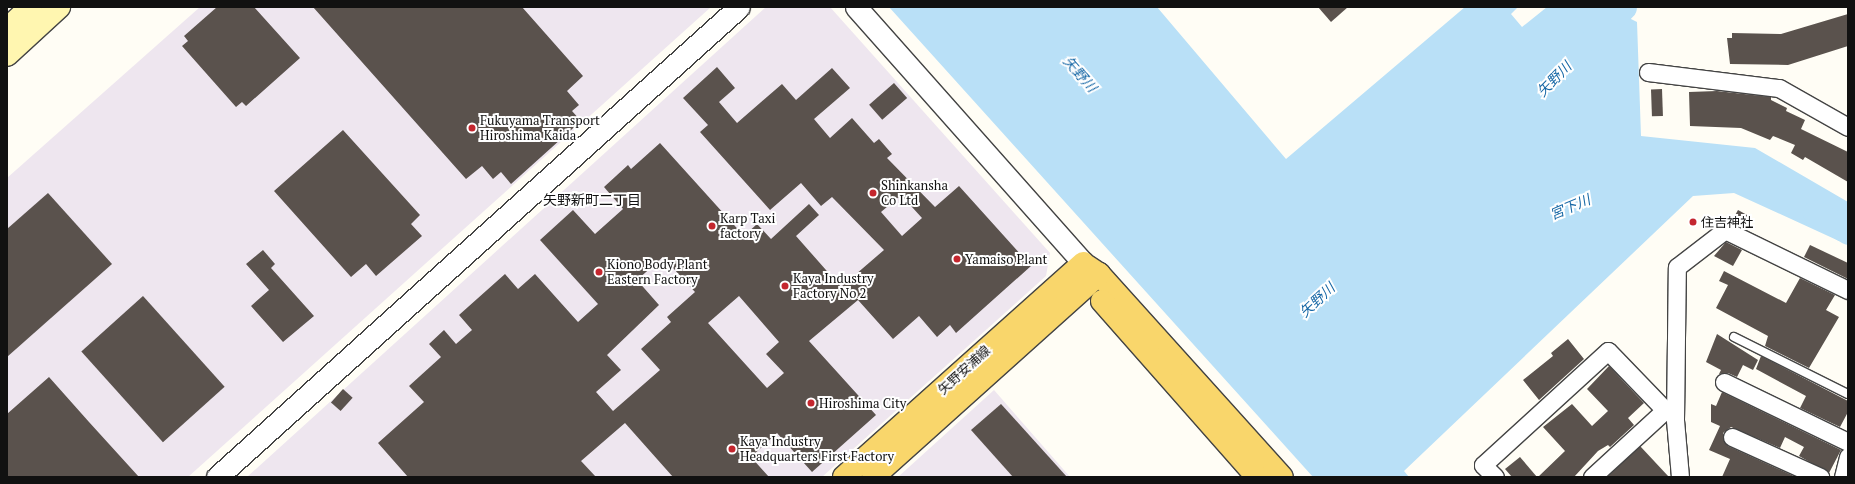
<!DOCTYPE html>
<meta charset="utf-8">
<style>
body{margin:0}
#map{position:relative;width:1855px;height:484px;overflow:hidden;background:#fffdf5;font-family:"PT Serif","Noto Sans JP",serif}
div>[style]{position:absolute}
.industrial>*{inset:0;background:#eee6ef}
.water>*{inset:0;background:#b9e0f7}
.river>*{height:25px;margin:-12.5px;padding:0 12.5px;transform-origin:12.5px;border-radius:12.5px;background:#b9e0f7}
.building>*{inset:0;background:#5a524d;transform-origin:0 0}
.roads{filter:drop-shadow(1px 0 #444) drop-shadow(-1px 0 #444) drop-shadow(0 1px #444) drop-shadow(0 -1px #444)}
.service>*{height:8px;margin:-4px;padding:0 4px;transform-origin:4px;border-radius:4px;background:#fff}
.minor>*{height:17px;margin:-8.5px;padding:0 8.5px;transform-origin:8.5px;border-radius:8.5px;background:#fff}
.tertiary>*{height:21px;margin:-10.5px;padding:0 10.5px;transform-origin:10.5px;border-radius:10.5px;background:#fff}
.secondary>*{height:22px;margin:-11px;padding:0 11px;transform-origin:11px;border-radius:11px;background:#fff6b0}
.primary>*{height:22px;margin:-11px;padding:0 11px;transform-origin:11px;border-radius:11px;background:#f9d66b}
.dots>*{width:11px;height:11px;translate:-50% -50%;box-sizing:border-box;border:2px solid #fff;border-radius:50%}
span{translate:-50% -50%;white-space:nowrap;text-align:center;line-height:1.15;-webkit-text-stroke:4px #fff;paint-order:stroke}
.poi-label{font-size:13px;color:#111}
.left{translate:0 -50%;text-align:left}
.street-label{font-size:13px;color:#111}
.water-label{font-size:14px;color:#1768a6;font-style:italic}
.neighbourhood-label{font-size:14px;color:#111}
.frame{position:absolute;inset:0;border:8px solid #111;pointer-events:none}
</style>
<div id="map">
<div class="industrial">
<i style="clip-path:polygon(200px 7px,711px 7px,188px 477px,7px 477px,7px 178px)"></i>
<i style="clip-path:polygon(766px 7px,830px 7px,1050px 253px,1046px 276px,822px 477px,247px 477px)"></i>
<i style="clip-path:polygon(994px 390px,1070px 477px,898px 477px)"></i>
</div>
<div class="water">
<i style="clip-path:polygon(889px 7px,1157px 7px,1286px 159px,1465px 7px,1518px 7px,1511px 14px,1522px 27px,1547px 7px,1607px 7px,1637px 22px,1641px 136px,1755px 148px,1848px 202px,1848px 217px,1839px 241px,1734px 193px,1693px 196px,1404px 471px,1409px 477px,1313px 477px)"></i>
</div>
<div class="river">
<i style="left:1594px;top:38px;width:43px;rotate:-45.9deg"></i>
<i style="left:1815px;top:212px;width:39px;rotate:31deg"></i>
</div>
<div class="building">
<i style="clip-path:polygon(217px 7px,254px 7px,300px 58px,246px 106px,242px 102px,236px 107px,182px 46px,188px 41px,184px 36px)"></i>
<i style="clip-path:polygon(313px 7px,522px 7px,583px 76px,567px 91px,579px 105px,572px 111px,581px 121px,511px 184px,501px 172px,493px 179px,482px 166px,466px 179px)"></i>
<i style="clip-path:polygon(1318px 7px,1348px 7px,1331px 22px)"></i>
<i style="clip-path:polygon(1848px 14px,1848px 46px,1788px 65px,1730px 64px,1727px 38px,1732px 38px,1732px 33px,1781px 34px)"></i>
<i style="clip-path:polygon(evenodd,717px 67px,735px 88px,719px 102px,737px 123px,782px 84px,796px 100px,832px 68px,850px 88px,814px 119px,830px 138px,852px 118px,874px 143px,879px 139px,892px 154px,887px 158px,935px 207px,959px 186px,1031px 266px,956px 333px,950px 325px,937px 337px,919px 316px,893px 339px,858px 300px,809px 341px,876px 415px,812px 472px,777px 433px,751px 457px,769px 477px,673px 477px,625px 423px,581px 461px,596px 477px,408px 477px,378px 443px,424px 402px,409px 386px,441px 357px,429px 344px,444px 330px,456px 344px,472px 330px,459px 315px,505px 274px,518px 289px,535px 274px,578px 322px,598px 304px,540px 240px,573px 210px,595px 234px,623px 209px,604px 187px,628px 165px,631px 169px,660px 143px,744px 236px,757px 224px,771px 239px,809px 204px,819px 215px,796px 236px,841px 287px,884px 250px,832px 197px,821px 206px,801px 183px,770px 210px,700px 132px,708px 125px,683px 98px,717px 67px,901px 195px,922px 218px,902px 236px,881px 212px,901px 195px,717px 67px,663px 257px,695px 292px,667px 317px,671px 322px,641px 349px,660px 370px,613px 411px,596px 392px,621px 370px,607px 355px,659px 305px,637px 280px,663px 257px,717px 67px,739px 296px,779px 342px,766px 354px,784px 373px,767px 388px,708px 323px,739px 296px)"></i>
<i style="left:894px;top:83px;width:20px;height:33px;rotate:49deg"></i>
<i style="left:1662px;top:89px;width:27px;height:11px;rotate:88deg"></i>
<i style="clip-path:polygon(1717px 91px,1771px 97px,1771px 100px,1787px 108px,1786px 111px,1805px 120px,1801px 129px,1848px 152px,1848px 182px,1805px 157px,1803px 160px,1791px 153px,1795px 145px,1773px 136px,1770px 140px,1741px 128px,1690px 126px,1689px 92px)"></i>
<i style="clip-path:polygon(343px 130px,420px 215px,411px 224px,422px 236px,376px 276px,366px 264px,351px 277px,274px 191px)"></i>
<i style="clip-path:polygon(48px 193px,112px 264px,7px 357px,7px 229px)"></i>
<i style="left:1738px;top:210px;width:13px;height:13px;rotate:29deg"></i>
<i style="clip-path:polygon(1726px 242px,1742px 250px,1733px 266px,1714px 256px)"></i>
<i style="clip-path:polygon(1810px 245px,1848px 263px,1848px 279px,1804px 257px)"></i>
<i style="clip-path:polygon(263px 250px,275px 264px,271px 268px,314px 316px,283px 342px,251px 306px,269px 290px,246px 264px)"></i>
<i style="clip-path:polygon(1724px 271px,1786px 303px,1800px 278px,1835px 295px,1826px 310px,1839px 317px,1809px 368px,1765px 346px,1768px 336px,1716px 308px,1728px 285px,1719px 281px)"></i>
<i style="left:143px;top:296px;width:122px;height:83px;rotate:48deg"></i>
<i style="clip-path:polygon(1717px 334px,1758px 360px,1753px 370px,1743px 365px,1737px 377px,1728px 373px,1719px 374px,1721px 370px,1706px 362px)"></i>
<i style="clip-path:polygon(1568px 339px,1584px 359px,1539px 400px,1523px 380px,1553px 356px,1551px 353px)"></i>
<i style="clip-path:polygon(1761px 356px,1848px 401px,1848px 412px,1840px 427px,1800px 408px,1806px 396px,1756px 369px)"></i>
<i style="clip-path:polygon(1609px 366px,1644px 403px,1628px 418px,1634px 425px,1610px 447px,1608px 445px,1598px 451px,1574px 477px,1538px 477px,1565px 451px,1543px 427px,1572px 404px,1592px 426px,1608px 411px,1587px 389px)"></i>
<i style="clip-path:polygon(49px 377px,89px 422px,139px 477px,7px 477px,7px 414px)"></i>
<i style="left:343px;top:389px;width:13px;height:18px;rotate:42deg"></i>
<i style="clip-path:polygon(1722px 392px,1841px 450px,1829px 473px,1799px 456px,1804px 447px,1785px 437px,1780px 448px,1731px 427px,1723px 433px,1728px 446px,1796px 477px,1722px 477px,1730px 459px,1709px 450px,1720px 426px,1711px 422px,1711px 404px,1716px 406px)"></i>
<i style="clip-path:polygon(1001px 404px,1067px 477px,1013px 477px,971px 430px)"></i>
<i style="clip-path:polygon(1640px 446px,1669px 477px,1607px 477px)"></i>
<i style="clip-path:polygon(1520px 457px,1537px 477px,1512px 477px,1505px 469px)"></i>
</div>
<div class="roads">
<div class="service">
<i style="left:1734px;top:337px;width:127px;rotate:26.6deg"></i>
</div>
<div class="minor">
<i style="left:1648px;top:72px;width:132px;rotate:7deg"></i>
<i style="left:1779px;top:88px;width:79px;rotate:29.5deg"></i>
<i style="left:1724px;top:382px;width:138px;rotate:25.8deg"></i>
<i style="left:1732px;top:437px;width:97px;rotate:24.4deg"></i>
<i style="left:1495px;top:477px;width:17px;rotate:-135deg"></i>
<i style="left:1483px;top:465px;width:169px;rotate:-42.4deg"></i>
<i style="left:1608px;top:351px;width:82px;rotate:46deg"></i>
<i style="left:1665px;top:410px;width:10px"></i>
<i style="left:1592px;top:477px;width:99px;rotate:-42.5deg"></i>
<i style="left:1680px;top:477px;width:57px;rotate:-95deg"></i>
<i style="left:1675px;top:420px;width:153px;rotate:-89.3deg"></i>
<i style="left:1677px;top:267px;width:61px;rotate:-37.6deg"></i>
<i style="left:1725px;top:230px;width:137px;rotate:26deg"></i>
<i style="left:1843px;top:477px;width:21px;rotate:-76deg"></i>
</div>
<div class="tertiary">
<i style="left:856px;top:7px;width:342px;rotate:48.4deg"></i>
<i style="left:217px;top:477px;width:702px;rotate:-42deg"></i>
</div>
<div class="secondary">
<i style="left:7px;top:29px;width:33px;rotate:-43deg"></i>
<i style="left:7px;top:55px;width:71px;rotate:-42.7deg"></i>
</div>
<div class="primary">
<i style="left:1087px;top:266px;width:14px;rotate:34deg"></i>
<i style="left:1099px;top:274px;width:273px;rotate:48deg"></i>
<i style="left:1102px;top:301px;width:235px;rotate:48.6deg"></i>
<i style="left:844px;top:477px;width:321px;rotate:-41.8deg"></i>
<i style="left:873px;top:477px;width:304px;rotate:-41.9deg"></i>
</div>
</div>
<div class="dots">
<i style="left:472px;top:128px;background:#c4262e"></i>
<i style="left:873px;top:193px;background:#c4262e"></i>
<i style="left:1693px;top:222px;background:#c4262e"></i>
<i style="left:712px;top:226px;background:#c4262e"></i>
<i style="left:957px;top:259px;background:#c4262e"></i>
<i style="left:599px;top:272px;background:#c4262e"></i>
<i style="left:785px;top:286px;background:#c4262e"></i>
<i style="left:811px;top:403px;background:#c4262e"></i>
<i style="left:732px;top:449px;background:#c4262e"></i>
</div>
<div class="poi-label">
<span class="left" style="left:480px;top:128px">Fukuyama Transport<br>Hiroshima Kaida</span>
<span class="left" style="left:881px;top:193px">Shinkansha<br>Co Ltd</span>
<span class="left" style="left:720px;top:226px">Karp Taxi<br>factory</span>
<span class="left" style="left:1701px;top:222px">住吉神社</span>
<span class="left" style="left:965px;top:259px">Yamaiso Plant</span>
<span class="left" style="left:607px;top:272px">Kiono Body Plant<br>Eastern Factory</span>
<span class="left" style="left:793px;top:286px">Kaya Industry<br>Factory No 2</span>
<span class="left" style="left:819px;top:403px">Hiroshima City</span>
<span class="left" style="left:740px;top:449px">Kaya Industry<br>Headquarters First Factory</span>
</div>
<div class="street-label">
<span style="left:964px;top:370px;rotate:-42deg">矢野安浦線</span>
</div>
<div class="water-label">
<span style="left:1080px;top:74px;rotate:49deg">矢野川</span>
<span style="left:1554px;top:79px;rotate:-46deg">矢野川</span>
<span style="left:1570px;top:207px;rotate:-23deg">宮下川</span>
<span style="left:1317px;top:300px;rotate:-43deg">矢野川</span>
</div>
<div class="neighbourhood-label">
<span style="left:592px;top:200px">矢野新町二丁目</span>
</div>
<div class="frame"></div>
</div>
